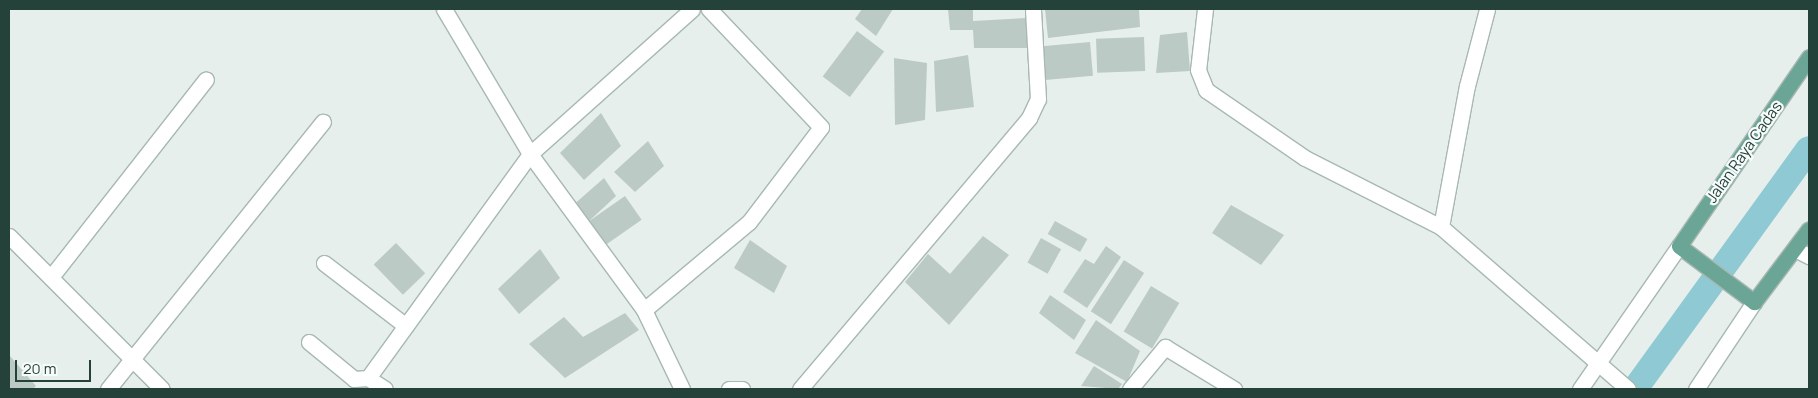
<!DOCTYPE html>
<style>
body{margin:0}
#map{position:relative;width:1818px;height:398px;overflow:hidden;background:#e6efeb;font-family:Manrope,sans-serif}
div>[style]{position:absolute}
.canal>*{height:26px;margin:-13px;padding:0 13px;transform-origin:13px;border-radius:13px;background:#8ec9d4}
.building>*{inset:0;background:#bbcac4;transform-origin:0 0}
.roads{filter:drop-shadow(1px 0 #a8b8b2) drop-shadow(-1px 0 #a8b8b2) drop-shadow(0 1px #a8b8b2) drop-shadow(0 -1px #a8b8b2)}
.street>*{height:15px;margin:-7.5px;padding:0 7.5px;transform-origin:7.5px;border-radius:7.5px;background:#fff}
.secondary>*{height:15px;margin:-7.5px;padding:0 7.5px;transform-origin:7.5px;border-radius:7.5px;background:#fff}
.primary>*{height:15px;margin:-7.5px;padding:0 7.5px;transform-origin:7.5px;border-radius:7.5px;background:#6aa596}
span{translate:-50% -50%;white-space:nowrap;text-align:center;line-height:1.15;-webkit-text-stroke:4.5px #f7fbf9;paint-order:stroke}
.street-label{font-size:15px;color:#24423a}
.frame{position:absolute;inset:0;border:10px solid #24423a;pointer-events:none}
.scale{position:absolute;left:15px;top:360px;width:76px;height:22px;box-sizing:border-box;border:2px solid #24423a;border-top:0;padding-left:6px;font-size:15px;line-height:18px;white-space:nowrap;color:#24423a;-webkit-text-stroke:4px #f7fbf9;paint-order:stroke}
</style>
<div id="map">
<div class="canal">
<i style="left:1635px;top:389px;width:296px;rotate:-54.1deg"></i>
</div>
<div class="building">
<i style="clip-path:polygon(862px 9px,893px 9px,876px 36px,855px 19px)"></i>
<i style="clip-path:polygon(948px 9px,973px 9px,973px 21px,1027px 18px,1028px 48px,974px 48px,973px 30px,950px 30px)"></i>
<i style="clip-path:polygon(1045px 9px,1139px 9px,1140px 27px,1048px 38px)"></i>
<i style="left:857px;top:31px;width:34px;height:57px;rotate:37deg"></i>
<i style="clip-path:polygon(1187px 32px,1190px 71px,1156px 73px,1160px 35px)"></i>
<i style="left:1144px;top:37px;width:34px;height:48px;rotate:88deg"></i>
<i style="left:1090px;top:42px;width:34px;height:48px;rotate:85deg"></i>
<i style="clip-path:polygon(968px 55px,974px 107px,936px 112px,934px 61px)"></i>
<i style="clip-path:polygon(894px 58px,927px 63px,925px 120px,895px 125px)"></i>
<i style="clip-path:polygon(601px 113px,621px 146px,584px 180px,560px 153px)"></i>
<i style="clip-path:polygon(648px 141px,664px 166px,635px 192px,614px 172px)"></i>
<i style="clip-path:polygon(604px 178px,616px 196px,587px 223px,571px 207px)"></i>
<i style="left:625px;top:196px;width:29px;height:45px;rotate:55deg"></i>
<i style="clip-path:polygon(1231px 205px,1284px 235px,1261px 265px,1212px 233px)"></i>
<i style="left:1055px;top:221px;width:37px;height:15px;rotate:29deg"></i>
<i style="clip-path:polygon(983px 236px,1009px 255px,949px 325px,905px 282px,928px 254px,950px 274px)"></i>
<i style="left:1041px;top:238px;width:23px;height:28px;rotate:29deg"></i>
<i style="clip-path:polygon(750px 240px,787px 266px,774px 293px,734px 268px)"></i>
<i style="left:396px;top:243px;width:42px;height:31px;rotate:46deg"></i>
<i style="clip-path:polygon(1106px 246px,1121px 257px,1087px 308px,1063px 292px,1085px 259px,1094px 264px)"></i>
<i style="clip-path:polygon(540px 249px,560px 278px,519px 314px,498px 289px)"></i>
<i style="left:1124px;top:260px;width:24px;height:61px;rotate:33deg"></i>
<i style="left:1151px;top:286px;width:33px;height:53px;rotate:31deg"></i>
<i style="clip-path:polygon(1050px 295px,1086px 320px,1074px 340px,1039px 313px)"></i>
<i style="clip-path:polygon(625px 313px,639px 330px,565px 378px,529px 344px,564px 317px,583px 337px)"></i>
<i style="clip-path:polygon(1096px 320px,1140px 351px,1127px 382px,1075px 353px)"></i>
<i style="clip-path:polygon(10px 356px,36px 386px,33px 389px,9px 389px)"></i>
<i style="clip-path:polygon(1094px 366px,1122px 384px,1118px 389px,1081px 386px)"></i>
</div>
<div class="roads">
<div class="street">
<i style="left:444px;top:9px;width:169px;rotate:59.3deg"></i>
<i style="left:530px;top:154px;width:193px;rotate:53.8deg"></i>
<i style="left:644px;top:310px;width:88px;rotate:64.3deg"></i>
<i style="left:1205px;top:9px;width:61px;rotate:96.5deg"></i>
<i style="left:1198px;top:70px;width:22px;rotate:68deg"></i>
<i style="left:1206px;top:90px;width:120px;rotate:34.5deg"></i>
<i style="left:1305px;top:158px;width:153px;rotate:26.9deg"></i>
<i style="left:1441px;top:227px;width:247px;rotate:40.9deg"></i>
<i style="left:1441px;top:227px;width:143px;rotate:-79.6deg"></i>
<i style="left:1467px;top:86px;width:80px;rotate:-75.4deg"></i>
<i style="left:9px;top:236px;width:216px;rotate:45deg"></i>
<i style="left:1795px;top:249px;width:16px;rotate:27deg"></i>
<i style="left:324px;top:263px;width:103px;rotate:37.5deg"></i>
<i style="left:51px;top:277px;width:251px;rotate:-51.9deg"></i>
<i style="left:644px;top:310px;width:137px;rotate:-40deg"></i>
<i style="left:749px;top:222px;width:119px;rotate:-52.8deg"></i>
<i style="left:821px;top:127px;width:163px;rotate:-133.5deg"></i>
<i style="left:309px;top:342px;width:58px;rotate:39.4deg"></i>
<i style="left:354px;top:379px;width:14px;rotate:-4deg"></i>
<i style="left:368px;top:378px;width:276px;rotate:-54.1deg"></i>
<i style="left:530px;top:154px;width:217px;rotate:-41.8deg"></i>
<i style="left:368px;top:378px;width:20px;rotate:33deg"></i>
<i style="left:108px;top:389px;width:343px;rotate:-51.2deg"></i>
<i style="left:729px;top:389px;width:13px"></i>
<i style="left:800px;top:389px;width:355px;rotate:-49.8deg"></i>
<i style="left:1029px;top:118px;width:21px;rotate:-65deg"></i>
<i style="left:1038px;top:99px;width:90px;rotate:-93.2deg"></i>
<i style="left:1130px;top:389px;width:55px;rotate:-50.2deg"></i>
<i style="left:1165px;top:347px;width:81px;rotate:31.3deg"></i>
<i style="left:1580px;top:389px;width:174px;rotate:-55.3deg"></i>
</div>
<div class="secondary">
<i style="left:1696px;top:389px;width:105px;rotate:-56.3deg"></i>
</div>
<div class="primary">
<i style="left:1809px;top:57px;width:229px;rotate:124.5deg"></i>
<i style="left:1679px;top:246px;width:94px;rotate:36.7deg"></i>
<i style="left:1754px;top:302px;width:91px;rotate:-53deg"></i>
</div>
</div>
<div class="street-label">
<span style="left:1744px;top:152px;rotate:-55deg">Jalan Raya Cadas</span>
</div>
<div class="frame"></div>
<div class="scale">20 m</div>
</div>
